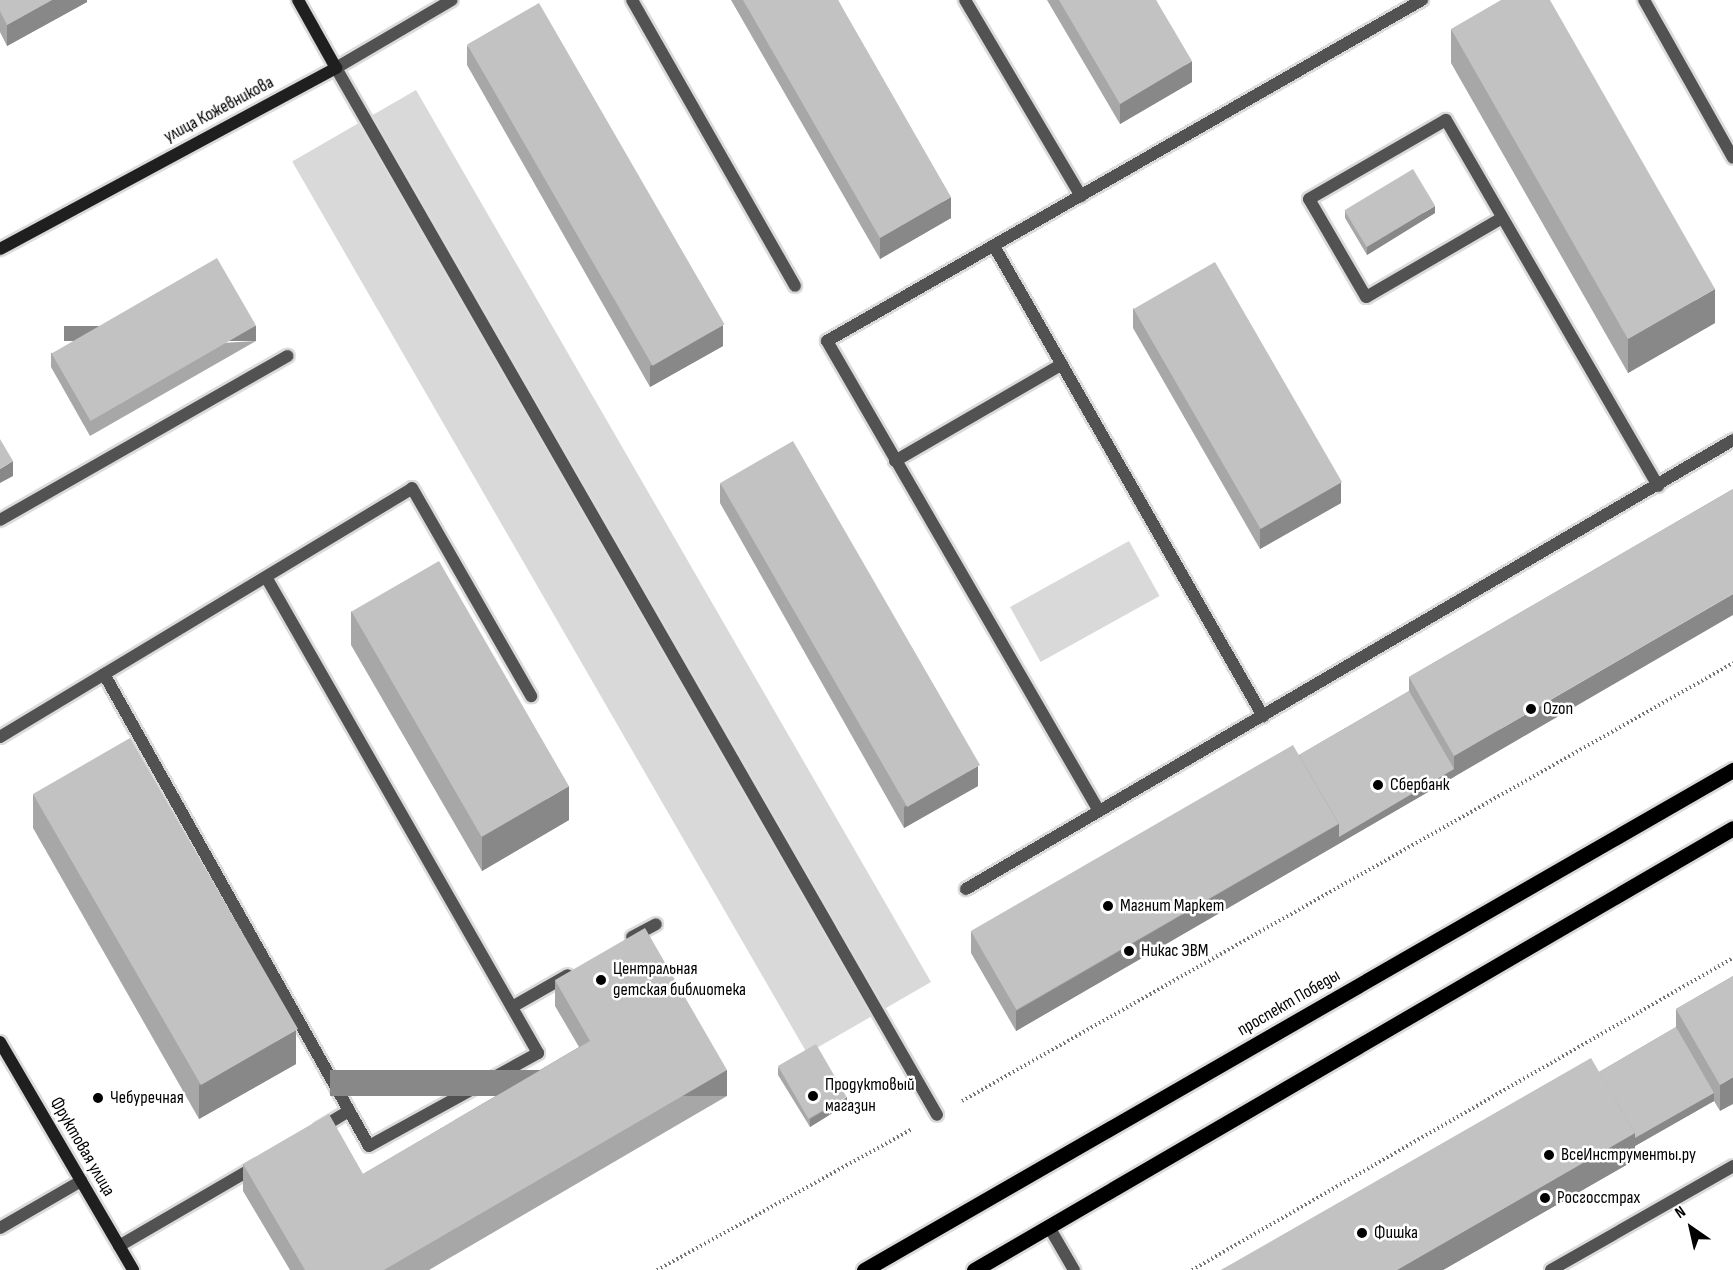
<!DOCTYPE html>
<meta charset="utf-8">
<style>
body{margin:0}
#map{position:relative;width:1733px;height:1270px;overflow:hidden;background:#fff;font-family:"Sofia Sans Condensed",sans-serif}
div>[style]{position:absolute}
.green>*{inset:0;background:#d9d9d9;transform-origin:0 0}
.path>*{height:4px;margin-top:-2px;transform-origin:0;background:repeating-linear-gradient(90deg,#747474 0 1.5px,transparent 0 4.5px)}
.roads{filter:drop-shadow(2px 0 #dbdbdb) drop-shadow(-2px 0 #dbdbdb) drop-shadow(0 2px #dbdbdb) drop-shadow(0 -2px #dbdbdb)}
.service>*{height:12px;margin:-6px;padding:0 6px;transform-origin:6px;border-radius:6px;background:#525252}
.pedestrian>*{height:12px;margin:-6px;padding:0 6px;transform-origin:6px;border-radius:6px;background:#525252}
.minor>*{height:12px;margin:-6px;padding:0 6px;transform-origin:6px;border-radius:6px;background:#525252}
.secondary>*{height:12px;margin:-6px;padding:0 6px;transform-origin:6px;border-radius:6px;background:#1f1f1f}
.primary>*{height:15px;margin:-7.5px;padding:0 7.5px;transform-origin:7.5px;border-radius:7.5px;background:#000}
.wall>*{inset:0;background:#a7a7a7}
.shaded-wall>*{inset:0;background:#888;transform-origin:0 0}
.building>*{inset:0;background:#c2c2c2;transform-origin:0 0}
.dots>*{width:16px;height:16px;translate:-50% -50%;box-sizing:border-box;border:3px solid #fff;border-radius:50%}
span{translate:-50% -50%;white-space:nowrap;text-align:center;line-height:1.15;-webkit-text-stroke:5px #fff;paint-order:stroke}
.street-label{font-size:18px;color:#000}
.poi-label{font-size:18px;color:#000}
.left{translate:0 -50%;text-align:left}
.north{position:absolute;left:1661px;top:1198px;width:60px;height:60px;-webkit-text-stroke:4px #fff;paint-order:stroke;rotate:326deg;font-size:16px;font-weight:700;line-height:24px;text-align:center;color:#000}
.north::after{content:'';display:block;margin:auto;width:21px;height:27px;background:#000;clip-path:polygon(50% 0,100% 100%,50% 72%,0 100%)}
</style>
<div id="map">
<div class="green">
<i style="left:416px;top:90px;width:1030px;height:143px;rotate:60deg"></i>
<i style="left:1129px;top:541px;width:63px;height:136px;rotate:61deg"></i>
</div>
<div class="path">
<i style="left:962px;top:1101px;width:887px;rotate:-29.6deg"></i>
<i style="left:657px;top:1270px;width:290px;rotate:-28.9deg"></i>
<i style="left:1192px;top:1270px;width:625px;rotate:-29.97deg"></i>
</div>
<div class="roads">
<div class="service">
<i style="left:632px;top:0;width:329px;rotate:60.3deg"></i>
<i style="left:965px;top:0;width:228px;rotate:59.4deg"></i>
<i style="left:1644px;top:0;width:181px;rotate:60.6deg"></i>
<i style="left:1502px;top:218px;width:157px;rotate:149.8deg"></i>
<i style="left:1366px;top:297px;width:113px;rotate:-120.2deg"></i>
<i style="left:1309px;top:199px;width:158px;rotate:-30deg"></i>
<i style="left:1446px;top:120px;width:423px;rotate:59.9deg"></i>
<i style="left:994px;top:246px;width:542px;rotate:60.22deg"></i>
<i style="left:895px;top:461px;width:193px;rotate:-30.1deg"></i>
<i style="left:0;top:520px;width:331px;rotate:-29.7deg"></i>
<i style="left:104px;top:674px;width:541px;rotate:60.69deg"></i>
<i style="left:369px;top:1146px;width:193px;rotate:-28.8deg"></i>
<i style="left:538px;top:1053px;width:548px;rotate:-119.74deg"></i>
<i style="left:0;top:737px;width:481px;rotate:-31.1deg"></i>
<i style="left:412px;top:488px;width:240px;rotate:60.2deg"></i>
<i style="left:1099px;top:811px;width:543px;rotate:-120.06deg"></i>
<i style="left:827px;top:341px;width:686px;rotate:-29.82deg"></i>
<i style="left:966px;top:889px;width:889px;rotate:-30.34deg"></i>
<i style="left:632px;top:937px;width:27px;rotate:-28deg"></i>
<i style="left:512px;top:1007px;width:64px;rotate:-29.7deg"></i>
<i style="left:319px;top:1129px;width:35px;rotate:-31deg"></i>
<i style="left:1049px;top:1227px;width:50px;rotate:59.8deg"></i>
<i style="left:0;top:1228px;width:94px;rotate:-30.1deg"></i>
<i style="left:119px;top:1246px;width:161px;rotate:-30.2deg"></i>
<i style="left:1551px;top:1270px;width:210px;rotate:-29.7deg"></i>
</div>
<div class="pedestrian">
<i style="left:336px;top:68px;width:1207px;rotate:60.14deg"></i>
</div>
<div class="minor">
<i style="left:336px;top:68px;width:134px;rotate:-30.4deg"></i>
</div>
<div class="secondary">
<i style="left:0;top:249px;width:382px;rotate:-28.3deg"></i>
<i style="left:336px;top:68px;width:78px;rotate:-119.2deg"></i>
<i style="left:0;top:1042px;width:264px;rotate:59.7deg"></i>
</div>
<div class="primary">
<i style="left:864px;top:1270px;width:1003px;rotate:-29.92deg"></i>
<i style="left:974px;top:1270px;width:878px;rotate:-30.21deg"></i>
</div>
</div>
<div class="wall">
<i style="clip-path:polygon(0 0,87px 0,87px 2px,7px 46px,0 32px)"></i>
<i style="clip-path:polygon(731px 0,838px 0,951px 218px,880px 259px)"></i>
<i style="clip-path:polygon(1047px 0,1156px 0,1192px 82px,1120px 124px)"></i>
<i style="clip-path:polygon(1451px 29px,1715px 323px,1628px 373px,1451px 63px)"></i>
<i style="clip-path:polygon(467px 45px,723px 346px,650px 387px,467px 65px)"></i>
<i style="clip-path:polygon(1345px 211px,1435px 213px,1367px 255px,1345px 218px)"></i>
<i style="clip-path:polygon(1133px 308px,1341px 503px,1260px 549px,1133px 328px)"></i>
<i style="clip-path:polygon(256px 341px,90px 436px,51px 367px,51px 353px)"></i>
<i style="clip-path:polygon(720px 483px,978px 786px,904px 828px,720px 503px)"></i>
<i style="clip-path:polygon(1733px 489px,1454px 777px,1016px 1031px,971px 953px,971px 932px,1299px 755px,1409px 691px,1409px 677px)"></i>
<i style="clip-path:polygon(351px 611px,569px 820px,482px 871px,351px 645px)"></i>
<i style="clip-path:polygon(33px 794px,296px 1064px,199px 1119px,33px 828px)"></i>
<i style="clip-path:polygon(1733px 976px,1720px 1111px,1714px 1101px,1635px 1146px,1635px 1160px,1443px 1270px,1221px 1270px,1599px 1072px,1676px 1027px,1676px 1009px)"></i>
<i style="clip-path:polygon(555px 980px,727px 1096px,429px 1270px,290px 1270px,243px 1191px,243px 1164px,363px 1174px,579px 1047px,555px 1006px)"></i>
<i style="clip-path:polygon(778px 1067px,847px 1104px,810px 1127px,778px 1075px)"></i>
</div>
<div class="shaded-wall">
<i style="clip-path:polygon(52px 0,87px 0,87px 2px,7px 46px,7px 25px)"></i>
<i style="clip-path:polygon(1192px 61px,1192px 82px,1120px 124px,1120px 104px)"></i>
<i style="clip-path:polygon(951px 197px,951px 218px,880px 259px,880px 238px)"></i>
<i style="clip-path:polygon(1435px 206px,1435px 213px,1367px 255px,1367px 247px)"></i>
<i style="clip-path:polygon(1715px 289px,1715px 323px,1628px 373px,1628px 339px)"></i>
<i style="clip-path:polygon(723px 325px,723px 346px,650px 387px,650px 366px)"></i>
<i style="left:256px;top:326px;width:15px;height:192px;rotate:90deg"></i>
<i style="clip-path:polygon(13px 461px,13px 476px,0 483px,0 469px)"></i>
<i style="clip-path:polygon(1341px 482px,1341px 503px,1260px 549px,1260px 528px)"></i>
<i style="clip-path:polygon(1733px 594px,1733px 615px,1016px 1031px,1016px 1011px,1339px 824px,1454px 769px,1454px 756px)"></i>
<i style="clip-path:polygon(978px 766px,978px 786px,904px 828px,904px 807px)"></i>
<i style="clip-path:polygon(569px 786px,569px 820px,482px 871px,482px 837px)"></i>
<i style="clip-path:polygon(296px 1030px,296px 1064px,199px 1119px,199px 1085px)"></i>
<i style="left:727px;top:1070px;width:26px;height:397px;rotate:90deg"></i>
<i style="clip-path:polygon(1733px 1077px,1733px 1104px,1720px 1111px,1720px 1085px)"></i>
<i style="clip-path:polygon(1714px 1093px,1714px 1101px,1635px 1146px,1635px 1160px,1443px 1270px,1397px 1270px,1635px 1133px)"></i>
<i style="clip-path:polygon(847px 1097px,847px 1104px,810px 1127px,810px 1119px)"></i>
</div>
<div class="building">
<i style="clip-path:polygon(0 0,52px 0,7px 25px,0 11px)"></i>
<i style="clip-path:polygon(743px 0,838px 0,951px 197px,880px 238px)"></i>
<i style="clip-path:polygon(1059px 0,1156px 0,1192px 61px,1120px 104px)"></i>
<i style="clip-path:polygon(1501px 0,1550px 0,1715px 289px,1628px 339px,1451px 29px)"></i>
<i style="left:539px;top:3px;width:371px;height:83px;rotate:60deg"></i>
<i style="left:1413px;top:169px;width:43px;height:80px;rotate:59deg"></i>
<i style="left:217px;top:258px;width:78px;height:191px;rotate:60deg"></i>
<i style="left:1215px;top:262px;width:254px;height:94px;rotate:60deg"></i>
<i style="clip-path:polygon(0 439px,13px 461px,0 469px)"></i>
<i style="left:793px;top:441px;width:374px;height:84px;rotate:60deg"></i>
<i style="clip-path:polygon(1733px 489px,1733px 594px,1454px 756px,1409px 677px)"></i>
<i style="left:439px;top:561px;width:260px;height:101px;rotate:60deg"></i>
<i style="clip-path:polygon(1409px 691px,1454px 769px,1339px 837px,1339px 824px,1299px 755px)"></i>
<i style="left:130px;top:738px;width:336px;height:112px;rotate:60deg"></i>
<i style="left:1293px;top:745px;width:91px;height:372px;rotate:60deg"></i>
<i style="clip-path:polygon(645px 928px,727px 1070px,384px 1270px,305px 1270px,243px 1164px,329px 1114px,363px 1174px,590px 1041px,555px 980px)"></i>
<i style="clip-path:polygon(1733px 976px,1733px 1077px,1720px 1085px,1676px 1009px)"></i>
<i style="clip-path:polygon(1676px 1027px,1714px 1093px,1635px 1138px,1635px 1133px,1599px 1072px)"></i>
<i style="left:816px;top:1044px;width:61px;height:44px;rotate:60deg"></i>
<i style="clip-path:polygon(1591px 1058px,1635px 1133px,1397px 1270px,1221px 1270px)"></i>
</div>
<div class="dots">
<i style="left:1531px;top:709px;background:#000"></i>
<i style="left:1378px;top:785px;background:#000"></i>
<i style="left:1108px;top:906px;background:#000"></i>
<i style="left:1129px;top:951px;background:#000"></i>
<i style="left:601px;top:980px;background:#000"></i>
<i style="left:813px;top:1096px;background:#000"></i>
<i style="left:98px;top:1098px;background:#000"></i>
<i style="left:1549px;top:1155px;background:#000"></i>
<i style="left:1545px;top:1198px;background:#000"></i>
<i style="left:1362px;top:1233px;background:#000"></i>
</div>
<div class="street-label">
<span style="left:219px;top:110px;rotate:-28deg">улица Кожевникова</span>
<span style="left:1289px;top:1003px;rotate:-30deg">проспект Победы</span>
<span style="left:82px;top:1147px;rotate:60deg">Фруктовая улица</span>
</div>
<div class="poi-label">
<span class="left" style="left:1543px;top:709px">Ozon</span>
<span class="left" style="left:1390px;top:785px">Сбербанк</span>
<span class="left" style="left:1120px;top:906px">Магнит Маркет</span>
<span class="left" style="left:1141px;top:951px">Никас ЭВМ</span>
<span class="left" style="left:613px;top:980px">Центральная<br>детская библиотека</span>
<span class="left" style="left:825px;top:1096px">Продуктовый<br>магазин</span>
<span class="left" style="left:110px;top:1098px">Чебуречная</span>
<span class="left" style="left:1561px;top:1155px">ВсеИнструменты.ру</span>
<span class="left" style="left:1557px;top:1198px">Росгосстрах</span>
<span class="left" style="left:1374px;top:1233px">Фишка</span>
</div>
<div class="north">N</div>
</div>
